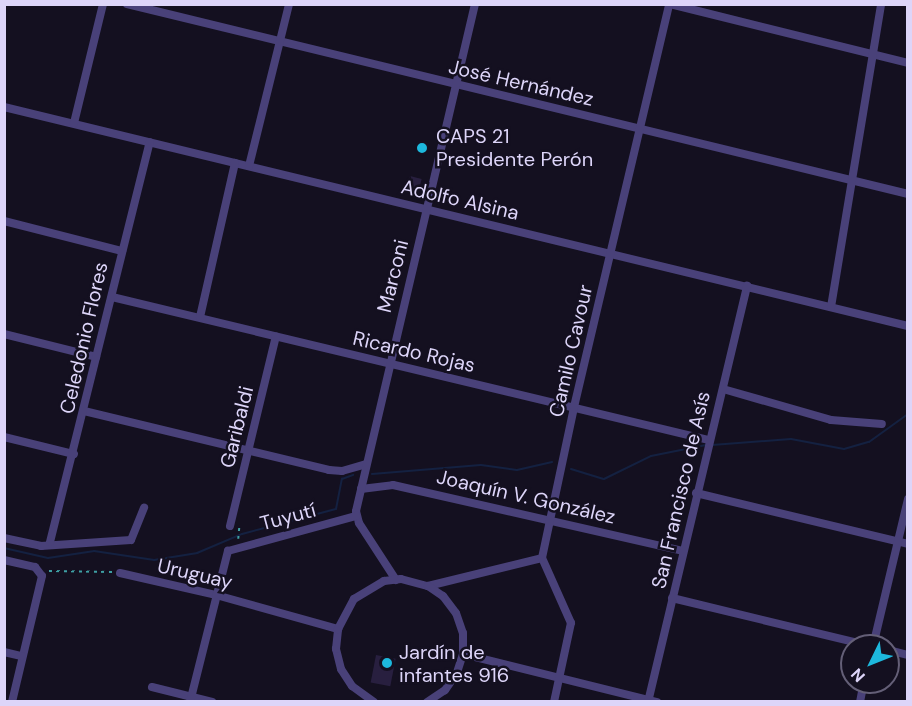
<!DOCTYPE html>
<meta charset="utf-8">
<style>
body{margin:0}
#map{position:relative;width:912px;height:706px;overflow:hidden;background:#141020;font-family:"DM Sans",sans-serif}
div>[style]{position:absolute}
.stream>*{height:2px;margin:-1px;padding:0 1px;transform-origin:1px;border-radius:1px;background:#142141}
.building>*{inset:0;background:#281f3f;transform-origin:0 0}
.path>*{height:1.5px;margin-top:-0.75px;transform-origin:0;background:repeating-linear-gradient(90deg,#3ea1a5 0 3px,transparent 0 7.5px)}
.minor>*{height:8px;margin:-4px;padding:0 4px;transform-origin:4px;border-radius:4px;background:#494179}
.dots>*{width:16px;height:16px;translate:-50% -50%;box-sizing:border-box;border:3px solid #141020;border-radius:50%}
span{translate:-50% -50%;white-space:nowrap;text-align:center;line-height:1.15;-webkit-text-stroke:5px #141020;paint-order:stroke}
.street-label{font-size:20px;color:#ddd5f9}
.poi-label{font-size:20px;color:#ddd5f9}
.left{translate:0 -50%;text-align:left}
.frame{position:absolute;inset:0;border:6px solid #ddd5f9;pointer-events:none}
.north{position:absolute;left:840px;top:634px;width:60px;height:60px;box-sizing:border-box;background:#141020;border:2px solid #645f77;border-radius:50%;rotate:227deg;font-size:16px;font-weight:700;line-height:24px;text-align:center;color:#ddd5f9}
.north::after{content:'';display:block;margin:auto;width:21px;height:27px;background:#1db8dd;clip-path:polygon(50% 0,100% 100%,50% 72%,0 100%)}
</style>
<div id="map">
<div class="stream">
<i style="left:712px;top:445px;width:79px;rotate:-4.3deg"></i>
<i style="left:791px;top:439px;width:54px;rotate:10.7deg"></i>
<i style="left:844px;top:449px;width:26px;rotate:-16deg"></i>
<i style="left:869px;top:442px;width:48px;rotate:-35.7deg"></i>
<i style="left:571px;top:469px;width:34px;rotate:17deg"></i>
<i style="left:604px;top:479px;width:52px;rotate:-26.1deg"></i>
<i style="left:651px;top:456px;width:56px;rotate:-11.3deg"></i>
<i style="left:372px;top:474px;width:109px;rotate:-4.7deg"></i>
<i style="left:481px;top:465px;width:36px;rotate:8deg"></i>
<i style="left:517px;top:470px;width:36px;rotate:-13deg"></i>
<i style="left:4px;top:548px;width:45px;rotate:12.8deg"></i>
<i style="left:48px;top:558px;width:47px;rotate:-8.7deg"></i>
<i style="left:94px;top:551px;width:61px;rotate:8.5deg"></i>
<i style="left:154px;top:560px;width:44px;rotate:-9.2deg"></i>
<i style="left:197px;top:553px;width:49px;rotate:-22.9deg"></i>
<i style="left:242px;top:534px;width:97px;rotate:-14.9deg"></i>
<i style="left:336px;top:509px;width:31px;rotate:-79deg"></i>
<i style="left:342px;top:479px;width:12px;rotate:-20deg"></i>
</div>
<div class="building">
<i style="left:410px;top:176px;width:12px;height:15px;rotate:14deg"></i>
<i style="left:376px;top:655px;width:20px;height:28px;rotate:11deg"></i>
</div>
<div class="path">
<i style="left:238px;top:539px;width:12px;rotate:-85deg"></i>
<i style="left:49px;top:571px;width:64px;rotate:0.9deg"></i>
</div>
<div class="minor">
<i style="left:127px;top:4px;width:804px;rotate:13.67deg"></i>
<i style="left:670px;top:4px;width:245px;rotate:13.9deg"></i>
<i style="left:4px;top:107px;width:930px;rotate:13.62deg"></i>
<i style="left:74px;top:123px;width:122px;rotate:-76.3deg"></i>
<i style="left:249px;top:166px;width:167px;rotate:-76.1deg"></i>
<i style="left:4px;top:221px;width:122px;rotate:14.3deg"></i>
<i style="left:112px;top:297px;width:614px;rotate:13.47deg"></i>
<i style="left:831px;top:307px;width:307px;rotate:-80.6deg"></i>
<i style="left:200px;top:317px;width:158px;rotate:-77.2deg"></i>
<i style="left:4px;top:334px;width:95px;rotate:14deg"></i>
<i style="left:723px;top:389px;width:112px;rotate:16deg"></i>
<i style="left:831px;top:420px;width:51px;rotate:4.5deg"></i>
<i style="left:84px;top:411px;width:252px;rotate:13.5deg"></i>
<i style="left:329px;top:470px;width:13px;rotate:4deg"></i>
<i style="left:342px;top:471px;width:25px;rotate:-16deg"></i>
<i style="left:4px;top:437px;width:72px;rotate:13.7deg"></i>
<i style="left:361px;top:489px;width:32px;rotate:-7deg"></i>
<i style="left:393px;top:485px;width:297px;rotate:12.8deg"></i>
<i style="left:696px;top:493px;width:218px;rotate:13.5deg"></i>
<i style="left:230px;top:526px;width:195px;rotate:-76.4deg"></i>
<i style="left:4px;top:538px;width:38px;rotate:12deg"></i>
<i style="left:41px;top:546px;width:90px;rotate:-3.8deg"></i>
<i style="left:131px;top:540px;width:35px;rotate:-68deg"></i>
<i style="left:50px;top:542px;width:412px;rotate:-76deg"></i>
<i style="left:4px;top:560px;width:32px;rotate:13deg"></i>
<i style="left:35px;top:567px;width:11px;rotate:52deg"></i>
<i style="left:42px;top:576px;width:130px;rotate:103.4deg"></i>
<i style="left:120px;top:573px;width:98px;rotate:12.9deg"></i>
<i style="left:216px;top:595px;width:127px;rotate:15.6deg"></i>
<i style="left:396px;top:580px;width:68px;rotate:-123deg"></i>
<i style="left:359px;top:523px;width:12px;rotate:-104deg"></i>
<i style="left:356px;top:511px;width:521px;rotate:-76.79deg"></i>
<i style="left:428px;top:586px;width:117px;rotate:-13.8deg"></i>
<i style="left:672px;top:598px;width:205px;rotate:13.6deg"></i>
<i style="left:873px;top:646px;width:151px;rotate:-76.6deg"></i>
<i style="left:888px;top:650px;width:21px;rotate:14deg"></i>
<i style="left:4px;top:652px;width:18px;rotate:13deg"></i>
<i style="left:463px;top:654px;width:200px;rotate:13.9deg"></i>
<i style="left:152px;top:687px;width:62px;rotate:14deg"></i>
<i style="left:190px;top:702px;width:156px;rotate:-75.9deg"></i>
<i style="left:228px;top:551px;width:133px;rotate:-15.3deg"></i>
<i style="left:374px;top:702px;width:27px;rotate:-144deg"></i>
<i style="left:352px;top:686px;width:20px;rotate:-123deg"></i>
<i style="left:341px;top:669px;width:21px;rotate:-104deg"></i>
<i style="left:336px;top:649px;width:20px;rotate:-84deg"></i>
<i style="left:338px;top:629px;width:34px;rotate:-62deg"></i>
<i style="left:354px;top:599px;width:35px;rotate:-31deg"></i>
<i style="left:384px;top:581px;width:17px;rotate:-7deg"></i>
<i style="left:401px;top:579px;width:28px;rotate:15deg"></i>
<i style="left:428px;top:586px;width:18px;rotate:34deg"></i>
<i style="left:443px;top:596px;width:21px;rotate:53deg"></i>
<i style="left:456px;top:613px;width:21px;rotate:71deg"></i>
<i style="left:463px;top:633px;width:21px;rotate:90deg"></i>
<i style="left:463px;top:654px;width:20px;rotate:108deg"></i>
<i style="left:457px;top:673px;width:21px;rotate:125deg"></i>
<i style="left:445px;top:690px;width:22px;rotate:146deg"></i>
<i style="left:554px;top:702px;width:81px;rotate:-77.9deg"></i>
<i style="left:571px;top:623px;width:71px;rotate:-114deg"></i>
<i style="left:542px;top:558px;width:154px;rotate:-78deg"></i>
<i style="left:574px;top:407px;width:414px;rotate:-76.7deg"></i>
<i style="left:648px;top:702px;width:428px;rotate:-76.6deg"></i>
<i style="left:860px;top:702px;width:20px;rotate:-79deg"></i>
</div>
<div class="dots">
<i style="left:422px;top:148px;background:#1db8dd"></i>
<i style="left:387px;top:663px;background:#1db8dd"></i>
</div>
<div class="street-label">
<span style="left:521px;top:83px;rotate:13deg">José Hernández</span>
<span style="left:460px;top:200px;rotate:13deg">Adolfo Alsina</span>
<span style="left:393px;top:276px;rotate:-76deg">Marconi</span>
<span style="left:84px;top:338px;rotate:-77deg">Celedonio Flores</span>
<span style="left:571px;top:351px;rotate:-77deg">Camilo Cavour</span>
<span style="left:414px;top:352px;rotate:13deg">Ricardo Rojas</span>
<span style="left:237px;top:427px;rotate:-76deg">Garibaldi</span>
<span style="left:681px;top:490px;rotate:-77deg">San Francisco de Asís</span>
<span style="left:526px;top:497px;rotate:13deg">Joaquín V. González</span>
<span style="left:288px;top:517px;rotate:-15deg">Tuyutí</span>
<span style="left:195px;top:574px;rotate:13deg">Uruguay</span>
</div>
<div class="poi-label">
<span class="left" style="left:436px;top:148px">CAPS 21<br>Presidente Perón</span>
<span class="left" style="left:399px;top:664px">Jardín de<br>infantes 916</span>
</div>
<div class="frame"></div>
<div class="north">N</div>
</div>
